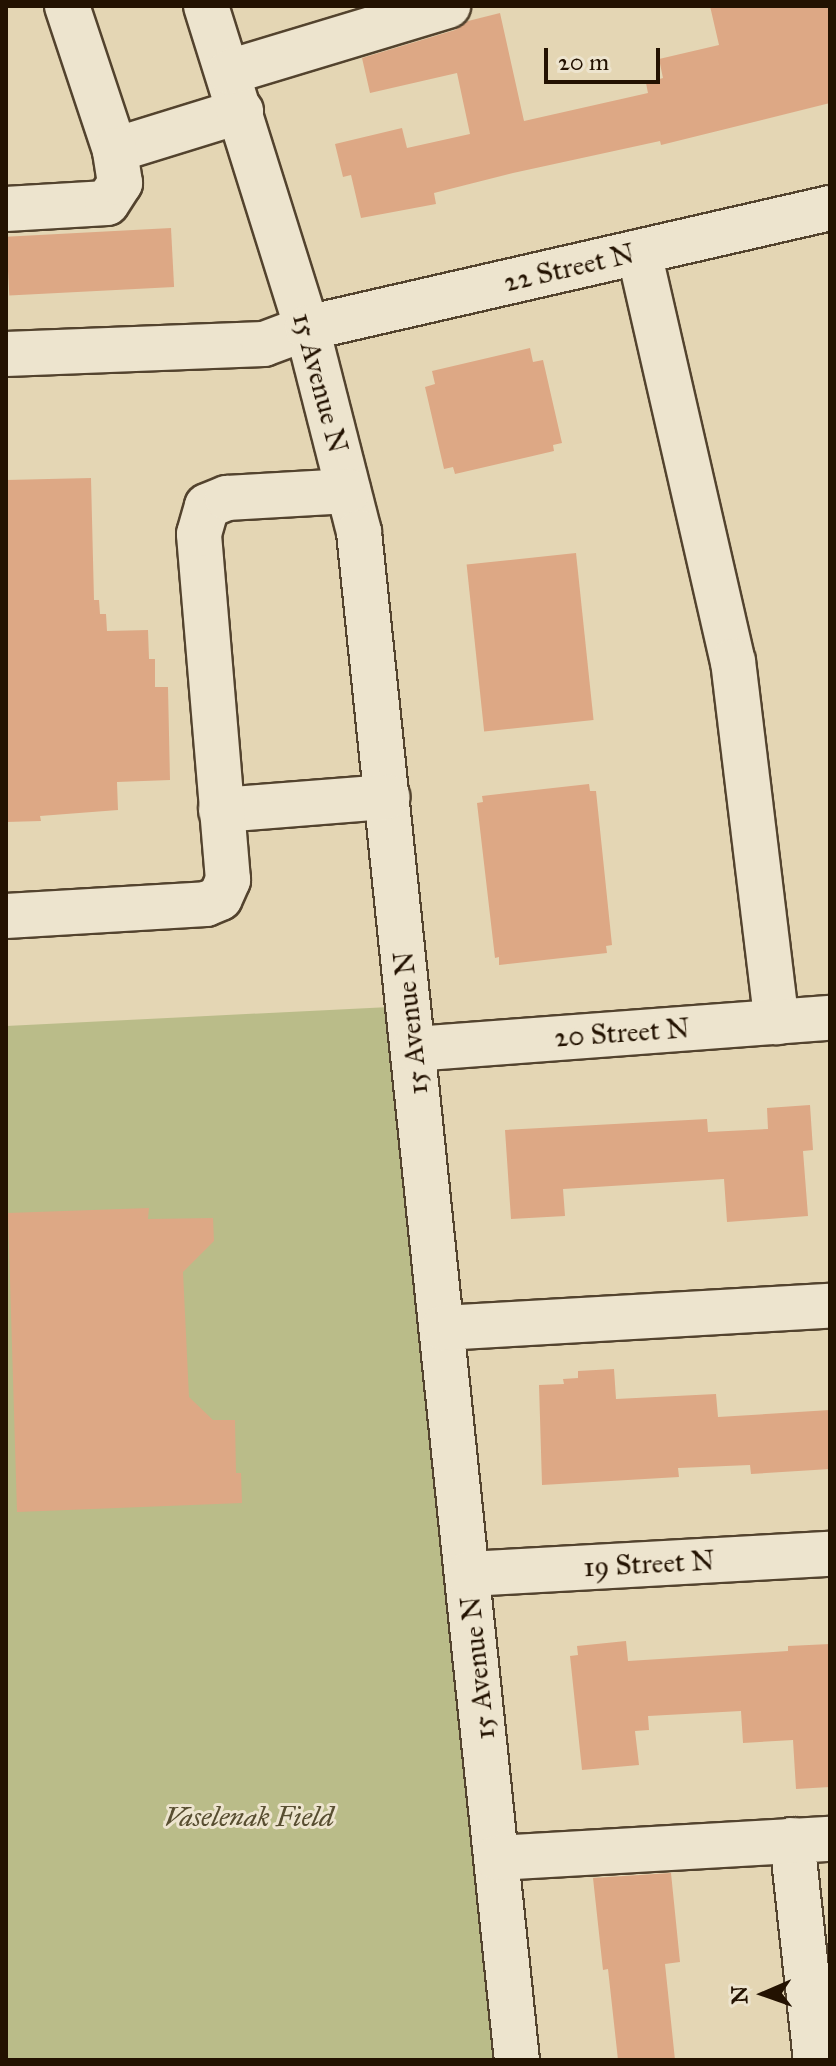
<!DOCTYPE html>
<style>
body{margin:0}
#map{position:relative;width:836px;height:2066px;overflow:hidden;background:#e4d6b4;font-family:"IM FELL Great Primer",serif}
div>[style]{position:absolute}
.green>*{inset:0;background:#babc89}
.building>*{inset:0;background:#dda885;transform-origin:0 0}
.roads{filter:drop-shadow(2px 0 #53432e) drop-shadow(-2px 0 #53432e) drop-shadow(0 2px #53432e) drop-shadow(0 -2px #53432e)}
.minor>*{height:44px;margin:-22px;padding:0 22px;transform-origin:22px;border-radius:22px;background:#ede4ce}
span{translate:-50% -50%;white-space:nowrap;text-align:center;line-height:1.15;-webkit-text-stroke:6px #ede4ce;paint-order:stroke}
.street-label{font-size:28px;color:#231201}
.park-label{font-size:28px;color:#584e31;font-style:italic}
.frame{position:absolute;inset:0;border:8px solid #231201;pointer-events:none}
.north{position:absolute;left:724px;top:1954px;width:80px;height:80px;-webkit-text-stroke:6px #ede4ce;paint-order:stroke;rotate:268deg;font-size:22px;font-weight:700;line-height:32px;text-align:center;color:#231201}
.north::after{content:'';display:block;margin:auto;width:28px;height:36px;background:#231201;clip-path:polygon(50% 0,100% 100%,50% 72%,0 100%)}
.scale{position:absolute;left:544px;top:48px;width:116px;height:36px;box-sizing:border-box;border:4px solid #231201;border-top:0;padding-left:10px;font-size:24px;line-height:28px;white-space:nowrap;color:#231201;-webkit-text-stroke:6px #ede4ce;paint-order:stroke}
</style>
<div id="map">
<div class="green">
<i style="clip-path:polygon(410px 1006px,517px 2060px,6px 2060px,6px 1026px)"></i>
</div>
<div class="building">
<i style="clip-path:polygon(710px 6px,830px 6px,830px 103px,661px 145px,660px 141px,513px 173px,434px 193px,436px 204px,361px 218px,351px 175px,343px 177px,335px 144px,402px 128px,407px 148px,470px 134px,457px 73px,370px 93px,362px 58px,455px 30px,468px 21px,500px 13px,524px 121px,648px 93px,646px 83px,663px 78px,659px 59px,719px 45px)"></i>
<i style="left:171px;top:228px;width:59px;height:165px;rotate:87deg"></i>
<i style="clip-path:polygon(530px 348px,533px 362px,543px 360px,562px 443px,553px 445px,554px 451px,455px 474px,453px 467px,444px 469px,425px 387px,435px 384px,432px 371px)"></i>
<i style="clip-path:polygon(91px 478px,94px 600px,99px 600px,100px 614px,106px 614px,107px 631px,148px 630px,149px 659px,155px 659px,155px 687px,168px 687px,170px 780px,117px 782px,118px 810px,40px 816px,41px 821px,6px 822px,6px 480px)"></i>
<i style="left:576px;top:553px;width:168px;height:110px;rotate:84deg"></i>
<i style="clip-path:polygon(589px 784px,590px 791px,596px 791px,612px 945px,606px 946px,607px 953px,499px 965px,499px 957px,495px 958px,477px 803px,483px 802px,482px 796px)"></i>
<i style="clip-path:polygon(810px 1105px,813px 1150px,803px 1151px,808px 1216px,727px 1222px,724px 1179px,563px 1189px,565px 1216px,511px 1219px,505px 1130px,707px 1119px,708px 1132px,768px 1129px,767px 1108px)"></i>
<i style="clip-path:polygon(149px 1208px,148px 1219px,213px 1218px,214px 1241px,183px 1272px,189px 1397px,213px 1420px,235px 1420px,236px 1473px,241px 1473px,242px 1503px,17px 1512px,8px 1213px)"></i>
<i style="clip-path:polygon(614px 1369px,616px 1399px,716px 1394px,718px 1417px,830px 1410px,830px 1469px,751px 1474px,750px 1465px,678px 1468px,679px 1477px,542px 1485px,539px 1385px,564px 1384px,563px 1379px,578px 1378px,578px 1371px)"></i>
<i style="clip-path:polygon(626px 1641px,628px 1661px,788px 1651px,788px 1646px,830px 1644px,830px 1787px,796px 1789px,793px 1740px,743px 1743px,741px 1711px,648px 1716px,649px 1730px,635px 1731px,639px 1765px,582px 1770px,570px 1656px,578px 1655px,577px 1646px)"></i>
<i style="clip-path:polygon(671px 1873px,680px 1962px,665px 1964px,675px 2060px,618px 2060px,608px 1969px,603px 1970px,593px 1878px)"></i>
</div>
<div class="roads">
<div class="minor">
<i style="left:67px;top:6px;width:152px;rotate:71.6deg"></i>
<i style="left:115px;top:150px;width:132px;rotate:-17.2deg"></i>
<i style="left:206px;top:6px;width:337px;rotate:72.6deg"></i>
<i style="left:307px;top:328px;width:211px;rotate:75.7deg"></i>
<i style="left:359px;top:532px;width:1536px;rotate:84.1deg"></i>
<i style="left:229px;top:72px;width:229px;rotate:-16.8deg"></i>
<i style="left:6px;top:209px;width:101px;rotate:-3.4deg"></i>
<i style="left:107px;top:203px;width:24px;rotate:-57deg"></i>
<i style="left:120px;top:183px;width:33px;rotate:-99deg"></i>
<i style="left:639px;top:252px;width:420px;rotate:77.1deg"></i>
<i style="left:733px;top:661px;width:364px;rotate:83.1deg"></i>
<i style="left:6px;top:354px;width:258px;rotate:-2.2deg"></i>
<i style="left:264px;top:344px;width:46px;rotate:-20.4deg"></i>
<i style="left:307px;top:328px;width:537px;rotate:-12.92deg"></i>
<i style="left:221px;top:810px;width:167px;rotate:-4.5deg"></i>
<i style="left:6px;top:916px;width:200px;rotate:-3.4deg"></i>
<i style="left:206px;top:904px;width:15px;rotate:-23deg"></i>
<i style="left:220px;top:898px;width:20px;rotate:-66deg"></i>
<i style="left:228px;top:880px;width:347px;rotate:-94.8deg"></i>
<i style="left:199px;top:534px;width:29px;rotate:-74deg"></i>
<i style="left:207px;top:506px;width:22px;rotate:-22deg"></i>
<i style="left:227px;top:498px;width:121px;rotate:-3.3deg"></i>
<i style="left:414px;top:1049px;width:417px;rotate:-4.3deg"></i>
<i style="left:443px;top:1328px;width:388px;rotate:-3.3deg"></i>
<i style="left:468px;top:1574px;width:363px;rotate:-3.2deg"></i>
<i style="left:792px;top:1840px;width:221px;rotate:83.8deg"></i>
<i style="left:497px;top:1858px;width:334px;rotate:-3.3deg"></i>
</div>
</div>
<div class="street-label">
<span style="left:569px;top:268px;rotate:-13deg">22 Street N</span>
<span style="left:320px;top:383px;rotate:75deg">15 Avenue N</span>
<span style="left:411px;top:1023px;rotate:-96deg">15 Avenue N</span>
<span style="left:622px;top:1033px;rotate:-4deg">20 Street N</span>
<span style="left:649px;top:1564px;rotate:-3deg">19 Street N</span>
<span style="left:478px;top:1668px;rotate:-96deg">15 Avenue N</span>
</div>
<div class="park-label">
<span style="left:249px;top:1817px">Vaselenak Field</span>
</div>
<div class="frame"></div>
<div class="north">N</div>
<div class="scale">20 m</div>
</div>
